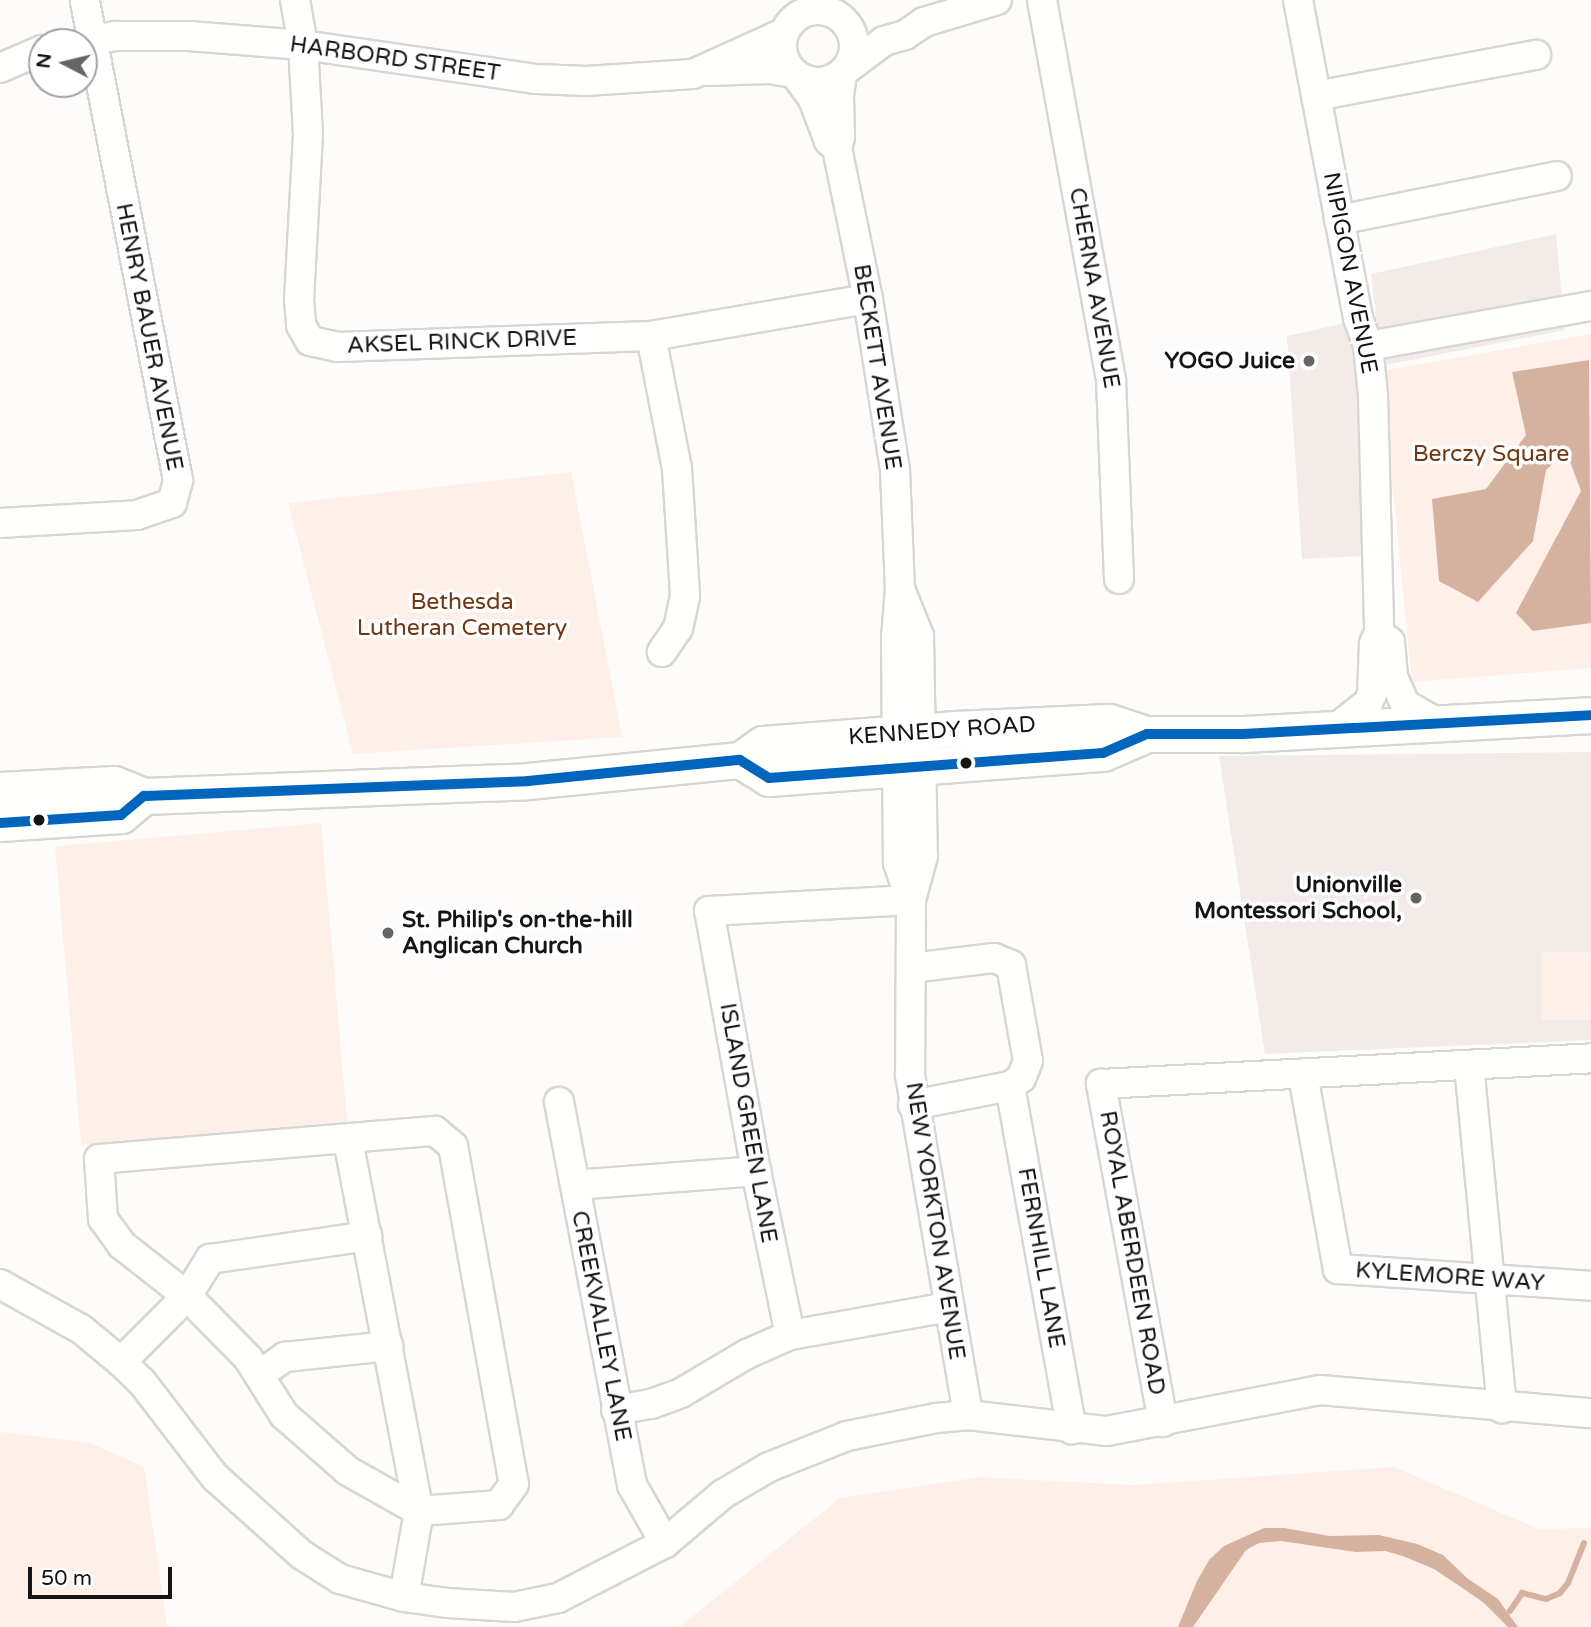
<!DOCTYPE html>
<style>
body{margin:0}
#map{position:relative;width:1591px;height:1627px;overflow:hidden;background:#fefcfa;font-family:"Varela Round",sans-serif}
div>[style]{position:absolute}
.built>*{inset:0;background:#f3ebe7}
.green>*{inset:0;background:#fef0e8;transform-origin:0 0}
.water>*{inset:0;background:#d5b19f}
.stream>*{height:6px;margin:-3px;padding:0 3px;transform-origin:3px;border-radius:3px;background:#d5b19f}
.roads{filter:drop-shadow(2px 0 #d8d6d4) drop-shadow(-2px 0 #d8d6d4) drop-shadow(0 2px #d8d6d4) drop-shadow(0 -2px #d8d6d4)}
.minor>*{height:28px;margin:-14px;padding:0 14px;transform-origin:14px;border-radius:14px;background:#fffffe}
.minor>.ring{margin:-14px;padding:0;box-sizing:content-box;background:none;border:28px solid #fffffe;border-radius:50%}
.major>*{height:35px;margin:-17.5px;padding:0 17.5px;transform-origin:17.5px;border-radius:17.5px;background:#fffffe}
.bus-1>*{height:10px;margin:-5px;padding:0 5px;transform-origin:5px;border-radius:5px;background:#0065bd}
.dots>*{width:19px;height:19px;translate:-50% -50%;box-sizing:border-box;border:4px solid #fff;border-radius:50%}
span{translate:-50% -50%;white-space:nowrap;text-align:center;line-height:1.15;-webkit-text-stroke:7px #fff;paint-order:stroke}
.street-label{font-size:23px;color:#161414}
.poi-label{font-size:23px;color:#161414;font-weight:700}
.right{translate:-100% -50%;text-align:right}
.left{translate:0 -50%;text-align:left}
.park-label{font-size:23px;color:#74360f}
.north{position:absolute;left:28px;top:28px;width:70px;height:70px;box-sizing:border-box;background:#fff;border:2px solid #a2a1a1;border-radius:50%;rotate:277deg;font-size:19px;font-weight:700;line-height:28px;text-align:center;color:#161414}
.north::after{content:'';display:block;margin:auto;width:24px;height:32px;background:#676564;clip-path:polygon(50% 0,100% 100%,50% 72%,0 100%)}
.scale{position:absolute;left:28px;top:1567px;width:144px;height:32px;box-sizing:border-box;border:4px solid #161414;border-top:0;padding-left:9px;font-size:21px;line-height:24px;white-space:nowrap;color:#161414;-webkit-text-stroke:5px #fff;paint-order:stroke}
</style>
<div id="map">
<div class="built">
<i style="clip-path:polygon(1556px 234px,1565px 330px,1375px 367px,1387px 555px,1302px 559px,1287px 336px,1376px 316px,1371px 274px)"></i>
<i style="clip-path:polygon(1591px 752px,1591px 1040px,1265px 1054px,1219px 756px)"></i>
</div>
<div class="green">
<i style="clip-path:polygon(1591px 334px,1591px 668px,1412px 682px,1381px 371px)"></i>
<i style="clip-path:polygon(571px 472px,622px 737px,353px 754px,288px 503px)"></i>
<i style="left:321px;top:823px;width:300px;height:267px;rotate:85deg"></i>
<i style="left:1591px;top:952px;width:68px;height:49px;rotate:90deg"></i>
<i style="clip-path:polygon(0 1432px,90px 1443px,144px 1467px,167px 1627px,0 1627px)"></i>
<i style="clip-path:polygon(1394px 1467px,1539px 1529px,1591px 1528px,1591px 1627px,679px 1627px,840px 1498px,980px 1477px,1133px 1485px)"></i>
</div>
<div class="water">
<i style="clip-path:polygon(1589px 360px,1591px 623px,1533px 631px,1516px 613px,1581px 491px,1566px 451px,1546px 470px,1533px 541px,1478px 602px,1439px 581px,1432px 499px,1486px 489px,1526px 435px,1512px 372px)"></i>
<i style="clip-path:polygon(1264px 1528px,1284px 1528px,1330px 1536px,1379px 1535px,1417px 1544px,1443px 1555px,1468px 1579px,1498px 1599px,1518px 1627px,1508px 1627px,1484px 1603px,1461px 1587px,1434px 1569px,1403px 1556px,1385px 1551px,1356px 1552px,1281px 1541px,1259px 1543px,1246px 1550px,1193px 1627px,1178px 1627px,1197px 1581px,1209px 1560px,1224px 1546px)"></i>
</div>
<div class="stream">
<i style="left:1510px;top:1611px;width:22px;rotate:-56deg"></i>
<i style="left:1522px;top:1593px;width:25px;rotate:14deg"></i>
<i style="left:1546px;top:1599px;width:15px;rotate:-23deg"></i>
<i style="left:1560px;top:1593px;width:13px;rotate:-51deg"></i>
<i style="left:1568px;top:1583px;width:43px;rotate:-68.2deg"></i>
</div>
<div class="roads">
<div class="minor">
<i style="left:295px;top:0;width:46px;rotate:79.9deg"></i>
<i style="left:303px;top:45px;width:89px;rotate:86.8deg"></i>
<i style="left:308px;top:134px;width:166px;rotate:93.1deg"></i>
<i style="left:299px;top:300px;width:25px;rotate:85deg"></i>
<i style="left:301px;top:325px;width:18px;rotate:61deg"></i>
<i style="left:310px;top:341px;width:29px;rotate:12deg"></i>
<i style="left:338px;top:347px;width:313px;rotate:-2deg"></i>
<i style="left:651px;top:336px;width:220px;rotate:-9.7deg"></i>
<i style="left:1042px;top:0;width:386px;rotate:79.7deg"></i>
<i style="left:1111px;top:380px;width:199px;rotate:87.7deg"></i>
<i style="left:1298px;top:0;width:324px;rotate:79.3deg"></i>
<i style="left:1358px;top:318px;width:30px;rotate:70deg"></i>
<i style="left:1368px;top:346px;width:49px;rotate:84.2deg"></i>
<i style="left:1373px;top:395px;width:237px;rotate:88.5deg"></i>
<i style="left:1379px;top:632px;width:13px;rotate:113deg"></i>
<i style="left:1374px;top:644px;width:50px;rotate:92.3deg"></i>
<i style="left:1372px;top:694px;width:10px;rotate:114deg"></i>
<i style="left:1368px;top:703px;width:42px;rotate:141.8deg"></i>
<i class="ring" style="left:782px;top:10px;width:44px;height:44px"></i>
<i style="left:84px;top:42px;width:33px;rotate:-11deg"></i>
<i style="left:116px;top:36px;width:73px"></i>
<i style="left:189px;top:36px;width:114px;rotate:4.5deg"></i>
<i style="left:303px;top:45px;width:236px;rotate:8.3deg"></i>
<i style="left:537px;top:79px;width:49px;rotate:2.3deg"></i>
<i style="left:586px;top:81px;width:107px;rotate:-3.7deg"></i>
<i style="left:693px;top:74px;width:100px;rotate:-24.3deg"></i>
<i style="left:0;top:68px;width:46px;rotate:-23.2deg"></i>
<i style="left:848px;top:68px;width:45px;rotate:-36.9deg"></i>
<i style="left:884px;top:41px;width:22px;rotate:-16deg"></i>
<i style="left:905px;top:35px;width:23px;rotate:-34deg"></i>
<i style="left:924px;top:22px;width:76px;rotate:-16.8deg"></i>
<i style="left:708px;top:71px;width:62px;rotate:-1.8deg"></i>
<i style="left:770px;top:69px;width:23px;rotate:10deg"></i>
<i style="left:795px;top:74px;width:31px;rotate:54deg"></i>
<i style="left:813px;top:99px;width:45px;rotate:69.1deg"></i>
<i style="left:829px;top:141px;width:11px;rotate:41deg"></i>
<i style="left:842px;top:74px;width:21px;rotate:98deg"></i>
<i style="left:839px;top:95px;width:42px;rotate:88.6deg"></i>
<i style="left:840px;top:137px;width:11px;rotate:105deg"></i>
<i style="left:837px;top:148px;width:154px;rotate:78.4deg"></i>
<i style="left:868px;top:299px;width:173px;rotate:81deg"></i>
<i style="left:895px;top:470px;width:119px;rotate:87.6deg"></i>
<i style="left:900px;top:589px;width:49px;rotate:94.7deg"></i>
<i style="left:896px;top:638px;width:225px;rotate:89.5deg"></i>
<i style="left:898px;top:863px;width:39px;rotate:71deg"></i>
<i style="left:1316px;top:96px;width:224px;rotate:-10.6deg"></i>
<i style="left:1339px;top:220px;width:222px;rotate:-11.4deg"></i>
<i style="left:651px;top:336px;width:135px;rotate:78.9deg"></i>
<i style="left:677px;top:468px;width:128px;rotate:86.4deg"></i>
<i style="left:685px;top:596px;width:33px;rotate:102deg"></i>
<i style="left:678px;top:628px;width:29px;rotate:124deg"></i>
<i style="left:1368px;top:346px;width:227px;rotate:-10.2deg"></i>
<i style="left:0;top:523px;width:137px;rotate:-3.3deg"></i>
<i style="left:137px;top:515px;width:37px;rotate:-19deg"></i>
<i style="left:172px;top:503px;width:24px;rotate:-75deg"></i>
<i style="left:178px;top:480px;width:489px;rotate:-101deg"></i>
<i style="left:900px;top:589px;width:51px;rotate:68deg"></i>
<i style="left:919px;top:636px;width:220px;rotate:89deg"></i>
<i style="left:923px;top:856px;width:46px;rotate:105.3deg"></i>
<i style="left:911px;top:900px;width:175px;rotate:90.3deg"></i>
<i style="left:910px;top:1075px;width:345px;rotate:80.3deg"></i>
<i style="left:1386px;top:639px;width:5px;rotate:37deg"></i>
<i style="left:1390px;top:642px;width:35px;rotate:85deg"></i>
<i style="left:1393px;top:677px;width:30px;rotate:66deg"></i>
<i style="left:1405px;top:704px;width:38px;rotate:30deg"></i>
<i style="left:911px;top:968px;width:84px;rotate:-6.9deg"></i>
<i style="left:994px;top:958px;width:18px;rotate:22deg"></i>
<i style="left:1011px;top:965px;width:97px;rotate:80deg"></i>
<i style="left:1028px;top:1061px;width:18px;rotate:112deg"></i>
<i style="left:1021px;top:1078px;width:14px;rotate:144deg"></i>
<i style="left:1010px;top:1086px;width:99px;rotate:168.9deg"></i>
<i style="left:1469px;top:1065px;width:345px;rotate:84.5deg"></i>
<i style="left:1303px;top:1075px;width:197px;rotate:79.8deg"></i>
<i style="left:1338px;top:1269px;width:254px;rotate:3.8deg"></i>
<i style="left:1010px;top:1086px;width:349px;rotate:79.8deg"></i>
<i style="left:559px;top:1102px;width:390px;rotate:79.2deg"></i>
<i style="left:632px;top:1485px;width:67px;rotate:60.4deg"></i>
<i style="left:435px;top:1131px;width:23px;rotate:40deg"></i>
<i style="left:453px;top:1146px;width:343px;rotate:79.8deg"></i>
<i style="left:514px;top:1484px;width:26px;rotate:126deg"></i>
<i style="left:499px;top:1505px;width:80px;rotate:175.7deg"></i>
<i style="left:419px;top:1511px;width:81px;rotate:-150.6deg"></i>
<i style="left:348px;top:1471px;width:85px;rotate:-138.8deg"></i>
<i style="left:284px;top:1415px;width:67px;rotate:-122.3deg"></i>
<i style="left:248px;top:1358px;width:87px;rotate:-134.5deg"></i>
<i style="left:187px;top:1296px;width:83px;rotate:-141.9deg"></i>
<i style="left:122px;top:1245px;width:32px;rotate:-126deg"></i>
<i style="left:103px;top:1219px;width:60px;rotate:-93.8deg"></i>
<i style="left:99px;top:1159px;width:337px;rotate:-4.8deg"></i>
<i style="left:348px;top:1140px;width:378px;rotate:79.2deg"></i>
<i style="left:419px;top:1511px;width:87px;rotate:99.9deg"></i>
<i style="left:575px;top:1185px;width:182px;rotate:-4.4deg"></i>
<i style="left:0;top:1284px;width:93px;rotate:29.1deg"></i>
<i style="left:81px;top:1329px;width:52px;rotate:39.5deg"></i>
<i style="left:121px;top:1362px;width:29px;rotate:44deg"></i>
<i style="left:142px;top:1382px;width:120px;rotate:52.5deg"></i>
<i style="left:215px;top:1477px;width:117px;rotate:41.9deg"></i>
<i style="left:302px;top:1555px;width:45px;rotate:32.3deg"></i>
<i style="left:340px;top:1579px;width:66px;rotate:15.7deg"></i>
<i style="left:404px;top:1597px;width:43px;rotate:7.9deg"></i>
<i style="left:447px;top:1603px;width:67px;rotate:3.4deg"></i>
<i style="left:514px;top:1607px;width:45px;rotate:-11.6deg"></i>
<i style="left:558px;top:1598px;width:120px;rotate:-27.2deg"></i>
<i style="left:665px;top:1543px;width:76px;rotate:-40.2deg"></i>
<i style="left:723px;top:1494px;width:53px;rotate:-30.4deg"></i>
<i style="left:769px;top:1467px;width:84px;rotate:-21.7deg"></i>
<i style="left:847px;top:1436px;width:91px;rotate:-11.4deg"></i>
<i style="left:936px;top:1418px;width:32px;rotate:-5deg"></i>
<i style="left:968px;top:1415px;width:140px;rotate:6.6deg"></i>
<i style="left:1107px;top:1431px;width:217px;rotate:-10.9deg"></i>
<i style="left:1320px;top:1390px;width:272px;rotate:4.9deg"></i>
<i style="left:790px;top:1335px;width:167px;rotate:-101.7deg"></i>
<i style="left:756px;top:1171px;width:264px;rotate:-100.2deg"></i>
<i style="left:709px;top:911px;width:202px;rotate:-3.1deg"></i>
<i style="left:121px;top:1362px;width:93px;rotate:-45deg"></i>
<i style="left:187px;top:1296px;width:44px;rotate:-58.1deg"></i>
<i style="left:210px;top:1259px;width:159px;rotate:-8.3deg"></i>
<i style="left:259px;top:1375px;width:32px;rotate:-35deg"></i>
<i style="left:285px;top:1357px;width:104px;rotate:-6.1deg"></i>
<i style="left:616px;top:1410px;width:36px;rotate:-10deg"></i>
<i style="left:651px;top:1404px;width:32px;rotate:-20deg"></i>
<i style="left:681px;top:1393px;width:77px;rotate:-30.6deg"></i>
<i style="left:747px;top:1354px;width:47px;rotate:-23.8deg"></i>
<i style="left:790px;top:1335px;width:161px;rotate:-10deg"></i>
<i style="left:1163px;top:1422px;width:344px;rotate:-100.4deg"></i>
<i style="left:1101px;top:1084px;width:491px;rotate:-3deg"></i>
</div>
<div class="major">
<i style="left:740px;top:760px;width:34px;rotate:32deg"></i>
<i style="left:769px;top:778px;width:335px;rotate:-4.3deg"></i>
<i style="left:1103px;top:753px;width:48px;rotate:-23.4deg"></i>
<i style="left:0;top:790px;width:114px;rotate:-3deg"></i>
<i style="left:114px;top:784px;width:32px;rotate:22deg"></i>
<i style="left:144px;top:796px;width:384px;rotate:-2.2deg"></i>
<i style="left:528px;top:781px;width:213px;rotate:-5.7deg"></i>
<i style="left:740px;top:760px;width:28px;rotate:-35deg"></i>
<i style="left:763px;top:744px;width:193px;rotate:-4.5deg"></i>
<i style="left:955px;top:729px;width:154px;rotate:-2.6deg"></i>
<i style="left:1109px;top:722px;width:40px;rotate:18deg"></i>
<i style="left:1147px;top:734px;width:96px"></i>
<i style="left:1243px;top:734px;width:349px;rotate:-3.1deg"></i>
<i style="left:0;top:823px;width:121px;rotate:-3.8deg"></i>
<i style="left:121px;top:815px;width:30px;rotate:-40deg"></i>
</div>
</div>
<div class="bus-1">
<i style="left:0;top:823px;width:121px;rotate:-3.8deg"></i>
<i style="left:121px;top:815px;width:30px;rotate:-40deg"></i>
<i style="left:144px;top:796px;width:384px;rotate:-2.2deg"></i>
<i style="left:528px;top:781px;width:213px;rotate:-5.7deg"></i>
<i style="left:740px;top:760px;width:34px;rotate:32deg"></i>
<i style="left:769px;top:778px;width:335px;rotate:-4.3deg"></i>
<i style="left:1103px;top:753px;width:48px;rotate:-23.4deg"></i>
<i style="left:1147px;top:734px;width:96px"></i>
<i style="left:1243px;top:734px;width:349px;rotate:-3.1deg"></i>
</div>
<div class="dots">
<i style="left:1309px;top:361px;background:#676564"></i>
<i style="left:966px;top:763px;background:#161414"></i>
<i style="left:39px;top:820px;background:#161414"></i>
<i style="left:1416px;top:898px;background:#676564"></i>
<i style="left:388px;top:933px;background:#676564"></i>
</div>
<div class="street-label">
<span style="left:395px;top:59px;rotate:8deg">HARBORD STREET</span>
<span style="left:1350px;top:273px;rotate:79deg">NIPIGON AVENUE</span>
<span style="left:1094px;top:288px;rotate:80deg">CHERNA AVENUE</span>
<span style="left:149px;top:337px;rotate:79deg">HENRY BAUER AVENUE</span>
<span style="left:462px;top:342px;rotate:-2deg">AKSEL RINCK DRIVE</span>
<span style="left:877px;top:367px;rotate:81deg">BECKETT AVENUE</span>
<span style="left:942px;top:731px;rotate:-4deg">KENNEDY ROAD</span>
<span style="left:748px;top:1123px;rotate:80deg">ISLAND GREEN LANE</span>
<span style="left:935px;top:1221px;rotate:81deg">NEW YORKTON AVENUE</span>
<span style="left:1132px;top:1253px;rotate:80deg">ROYAL ABERDEEN ROAD</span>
<span style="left:1041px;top:1258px;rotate:80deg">FERNHILL LANE</span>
<span style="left:1450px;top:1277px;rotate:4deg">KYLEMORE WAY</span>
<span style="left:601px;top:1326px;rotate:79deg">CREEKVALLEY LANE</span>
</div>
<div class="poi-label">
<span class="right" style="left:1295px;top:361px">YOGO Juice</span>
<span class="right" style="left:1402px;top:898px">Unionville<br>Montessori School,</span>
<span class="left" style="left:402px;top:933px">St. Philip's on-the-hill<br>Anglican Church</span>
</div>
<div class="park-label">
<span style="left:1491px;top:454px">Berczy Square</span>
<span style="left:462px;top:615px">Bethesda<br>Lutheran Cemetery</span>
</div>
<div class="north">N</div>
<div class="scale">50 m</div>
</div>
